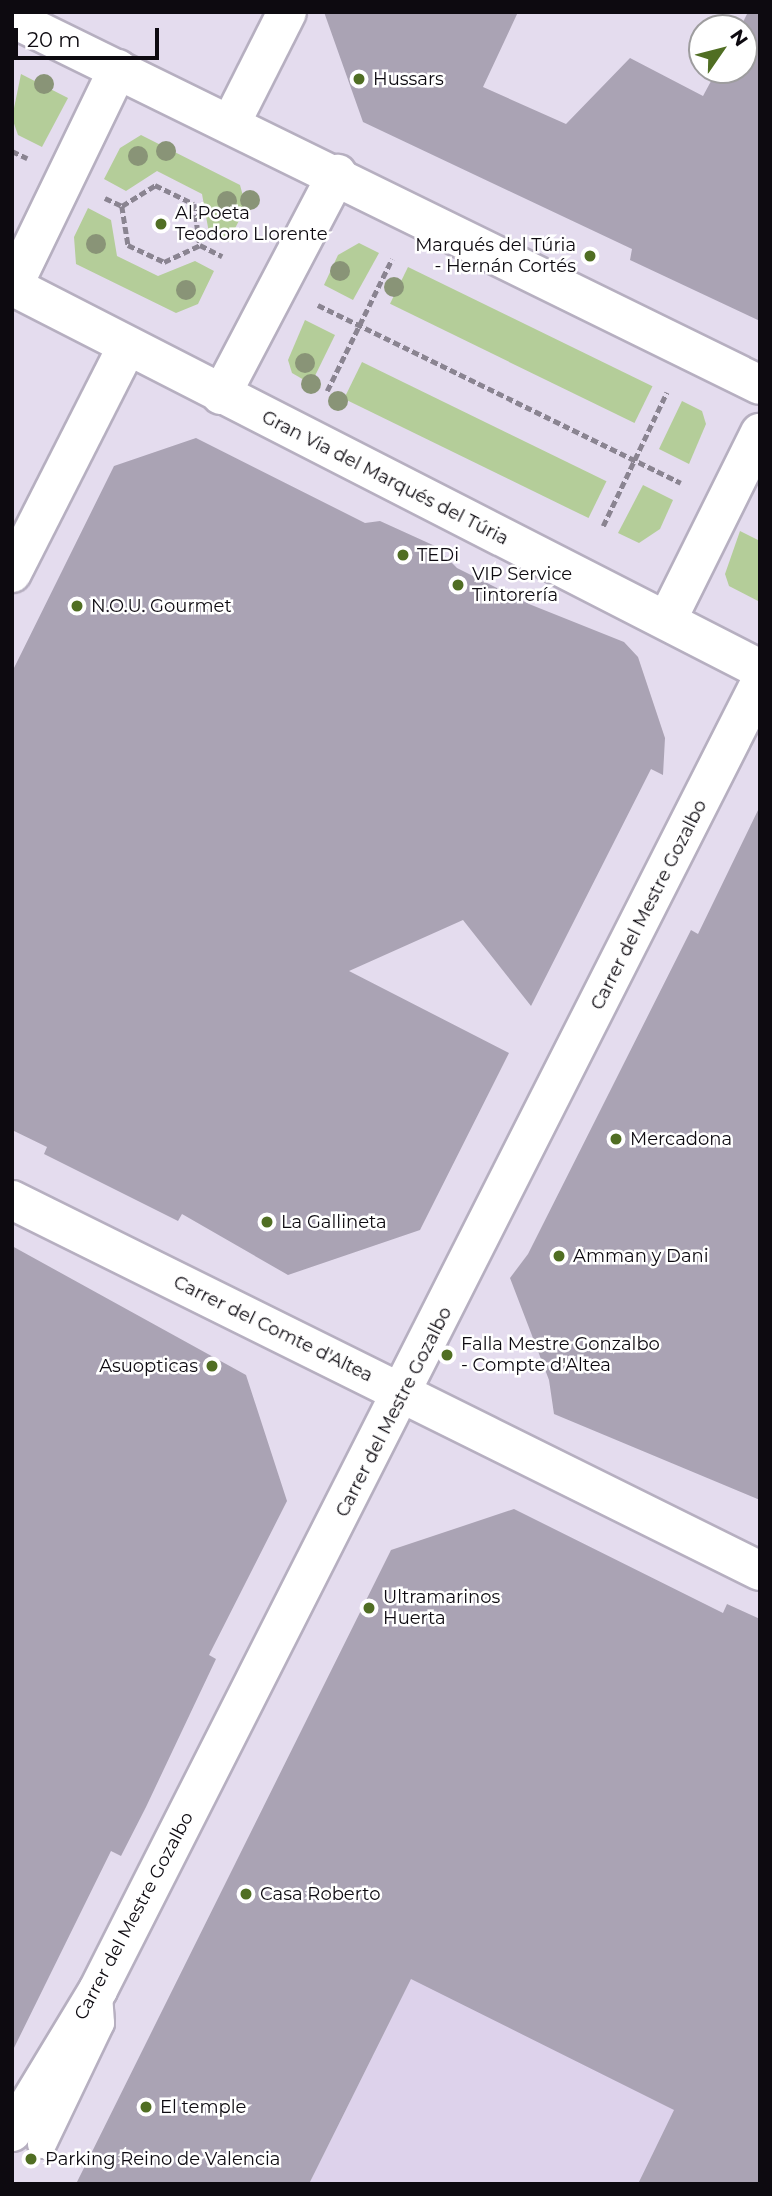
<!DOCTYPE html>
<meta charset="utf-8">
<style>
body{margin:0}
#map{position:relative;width:772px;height:2196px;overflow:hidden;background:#e4dcee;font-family:Montserrat,sans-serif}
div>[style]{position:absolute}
.built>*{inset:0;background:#ddd2eb}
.green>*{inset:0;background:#b4cd99;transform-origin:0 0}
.building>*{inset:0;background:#aaa3b4}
.path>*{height:4.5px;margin-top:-2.25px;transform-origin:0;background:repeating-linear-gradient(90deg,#8a8491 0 7px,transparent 0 10.5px)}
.roads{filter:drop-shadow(2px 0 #b6afc0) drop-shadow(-2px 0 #b6afc0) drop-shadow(0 2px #b6afc0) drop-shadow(0 -2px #b6afc0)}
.lane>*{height:28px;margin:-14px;padding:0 14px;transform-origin:14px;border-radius:14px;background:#fff}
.street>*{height:38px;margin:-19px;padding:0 19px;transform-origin:19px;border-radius:19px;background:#fff}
.primary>*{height:38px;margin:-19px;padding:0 19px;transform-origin:19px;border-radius:19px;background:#fff}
.trees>*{width:20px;height:20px;margin:-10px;border-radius:50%;background:#899477}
.dots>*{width:19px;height:19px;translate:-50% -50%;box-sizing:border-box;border:4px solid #fff;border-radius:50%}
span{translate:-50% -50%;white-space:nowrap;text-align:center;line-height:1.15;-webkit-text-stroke:5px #fff;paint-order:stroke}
.poi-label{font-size:18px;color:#0d0a10}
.left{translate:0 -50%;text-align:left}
.right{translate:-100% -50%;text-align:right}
.street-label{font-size:18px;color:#0d0a10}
.frame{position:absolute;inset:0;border:14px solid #0d0a10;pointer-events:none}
.north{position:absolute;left:688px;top:14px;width:70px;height:70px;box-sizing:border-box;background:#fff;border:2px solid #9e9d9f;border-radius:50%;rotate:55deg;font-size:19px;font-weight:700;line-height:28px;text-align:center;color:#0d0a10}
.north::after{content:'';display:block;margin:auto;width:24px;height:32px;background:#506e23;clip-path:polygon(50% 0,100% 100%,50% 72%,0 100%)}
.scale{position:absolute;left:14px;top:28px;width:145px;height:32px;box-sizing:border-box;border:4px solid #0d0a10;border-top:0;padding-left:9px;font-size:21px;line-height:24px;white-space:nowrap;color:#0d0a10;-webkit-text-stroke:5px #fff;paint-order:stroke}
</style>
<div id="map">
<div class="built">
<i style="clip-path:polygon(460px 1880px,757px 2184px,309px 2184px)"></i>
</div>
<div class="green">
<i style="clip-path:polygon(21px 74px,68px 98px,42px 147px,18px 135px,12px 118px)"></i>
<i style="clip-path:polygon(141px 135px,240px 185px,246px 207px,228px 242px,209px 233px,202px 194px,157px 171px,126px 191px,104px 179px,120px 148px)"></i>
<i style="clip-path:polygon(88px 208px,111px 220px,117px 256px,158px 276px,195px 261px,214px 271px,198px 304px,176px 313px,76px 264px,74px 237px)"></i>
<i style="clip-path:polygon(359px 243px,379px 253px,353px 300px,324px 285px,338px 255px)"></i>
<i style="left:408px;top:267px;width:272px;height:41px;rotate:26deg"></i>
<i style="clip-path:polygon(305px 320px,335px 335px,311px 384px,292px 373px,288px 360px)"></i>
<i style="left:362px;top:362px;width:272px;height:41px;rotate:26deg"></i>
<i style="clip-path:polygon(682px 401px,702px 411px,706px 424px,689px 464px,659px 449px)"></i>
<i style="clip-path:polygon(643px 485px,673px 500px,660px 529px,639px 543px,618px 533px)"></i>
<i style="clip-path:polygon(740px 531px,760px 541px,760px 602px,729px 586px,725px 574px)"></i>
</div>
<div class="building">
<i style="clip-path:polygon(324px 12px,518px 12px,483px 87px,566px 124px,630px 58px,703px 96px,717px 70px,744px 70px,740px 28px,748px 12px,760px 12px,760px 321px,630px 260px,632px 249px,363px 122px)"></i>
<i style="clip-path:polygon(196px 438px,365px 523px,380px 521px,435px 546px,457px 568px,529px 604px,624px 642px,638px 657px,665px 738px,663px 775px,651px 769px,531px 1006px,463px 920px,349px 971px,509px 1053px,420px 1230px,288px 1275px,182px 1214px,178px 1221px,44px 1154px,47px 1147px,12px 1130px,12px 672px,114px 466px)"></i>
<i style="clip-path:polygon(760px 806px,760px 1500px,554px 1414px,549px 1380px,510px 1278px,528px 1254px,691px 930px,698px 934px)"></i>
<i style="clip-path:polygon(12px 1246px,246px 1375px,287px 1501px,209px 1655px,216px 1659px,146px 1807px,121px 1856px,111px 1851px,12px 2052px)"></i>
<i style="clip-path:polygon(514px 1509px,723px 1613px,727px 1604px,760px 1619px,760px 2184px,638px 2184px,674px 2110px,411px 1979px,309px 2184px,76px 2184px,391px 1550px)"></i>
</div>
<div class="path">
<i style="left:12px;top:151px;width:17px;rotate:25deg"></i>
<i style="left:105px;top:198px;width:19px;rotate:25deg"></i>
<i style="left:122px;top:206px;width:39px;rotate:-32deg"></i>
<i style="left:155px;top:185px;width:43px;rotate:26deg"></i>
<i style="left:194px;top:204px;width:41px;rotate:81.7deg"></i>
<i style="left:200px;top:245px;width:25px;rotate:27deg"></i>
<i style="left:122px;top:206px;width:39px;rotate:81deg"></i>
<i style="left:128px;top:245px;width:40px;rotate:25deg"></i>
<i style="left:164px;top:262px;width:40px;rotate:-25deg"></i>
<i style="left:318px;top:305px;width:404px;rotate:26.1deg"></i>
<i style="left:327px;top:391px;width:147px;rotate:-63.8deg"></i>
<i style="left:603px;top:526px;width:148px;rotate:-64.5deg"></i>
</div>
<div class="roads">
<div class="lane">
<i style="left:42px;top:2144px;width:134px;rotate:-64.4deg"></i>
<i style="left:100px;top:2023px;width:30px;rotate:-94deg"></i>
</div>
<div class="street">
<i style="left:231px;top:123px;width:124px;rotate:-63.2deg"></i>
<i style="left:12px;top:573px;width:254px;rotate:-63.1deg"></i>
<i style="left:12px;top:1200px;width:835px;rotate:26.38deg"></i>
<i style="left:12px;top:2132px;width:166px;rotate:-58.8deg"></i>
<i style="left:98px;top:1990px;width:1465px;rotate:-63.14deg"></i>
</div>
<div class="primary">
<i style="left:12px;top:18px;width:833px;rotate:26.13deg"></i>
<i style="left:12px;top:286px;width:840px;rotate:27.11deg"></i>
<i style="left:13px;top:286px;width:241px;rotate:-64.2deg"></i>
<i style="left:221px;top:395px;width:250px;rotate:-62.3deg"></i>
<i style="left:667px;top:620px;width:209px;rotate:-63.6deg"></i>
</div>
</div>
<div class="trees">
<i style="left:44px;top:84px"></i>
<i style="left:166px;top:151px"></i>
<i style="left:138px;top:156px"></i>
<i style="left:250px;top:200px"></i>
<i style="left:227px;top:201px"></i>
<i style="left:96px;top:244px"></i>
<i style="left:340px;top:271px"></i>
<i style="left:394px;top:287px"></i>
<i style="left:186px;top:290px"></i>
<i style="left:305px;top:363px"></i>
<i style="left:311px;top:384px"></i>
<i style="left:338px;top:401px"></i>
</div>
<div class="dots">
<i style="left:359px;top:79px;background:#506e23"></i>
<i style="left:161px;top:224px;background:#506e23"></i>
<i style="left:590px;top:256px;background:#506e23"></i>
<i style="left:403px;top:555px;background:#506e23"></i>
<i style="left:458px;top:585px;background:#506e23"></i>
<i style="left:77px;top:606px;background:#506e23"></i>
<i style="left:616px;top:1139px;background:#506e23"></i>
<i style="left:267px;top:1222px;background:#506e23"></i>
<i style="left:559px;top:1256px;background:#506e23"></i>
<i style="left:447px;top:1355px;background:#506e23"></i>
<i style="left:212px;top:1366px;background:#506e23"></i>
<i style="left:369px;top:1608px;background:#506e23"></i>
<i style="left:246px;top:1894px;background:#506e23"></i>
<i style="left:146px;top:2107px;background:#506e23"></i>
<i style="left:31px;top:2159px;background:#506e23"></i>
</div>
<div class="poi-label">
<span class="left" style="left:373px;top:79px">Hussars</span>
<span class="left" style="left:175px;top:224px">Al Poeta<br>Teodoro Llorente</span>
<span class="right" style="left:576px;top:256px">Marqués del Túria<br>- Hernán Cortés</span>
<span class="left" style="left:417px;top:555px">TEDi</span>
<span class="left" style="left:472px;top:585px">VIP Service<br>Tintorería</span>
<span class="left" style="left:91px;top:606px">N.O.U. Gourmet</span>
<span class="left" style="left:630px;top:1139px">Mercadona</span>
<span class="left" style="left:281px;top:1222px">La Gallineta</span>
<span class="left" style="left:573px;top:1256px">Amman y Dani</span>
<span class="left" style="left:461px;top:1355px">Falla Mestre Gonzalbo<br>- Compte d'Altea</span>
<span class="right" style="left:198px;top:1366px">Asuopticas</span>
<span class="left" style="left:383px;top:1608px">Ultramarinos<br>Huerta</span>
<span class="left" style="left:260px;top:1894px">Casa Roberto</span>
<span class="left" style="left:160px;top:2107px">El temple</span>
<span class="left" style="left:45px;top:2159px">Parking Reino de Valencia</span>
</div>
<div class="street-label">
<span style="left:385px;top:478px;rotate:27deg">Gran Via del Marqués del Túria</span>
<span style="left:649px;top:905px;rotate:-63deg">Carrer del Mestre Gozalbo</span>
<span style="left:273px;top:1329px;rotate:26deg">Carrer del Comte d'Altea</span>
<span style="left:394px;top:1412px;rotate:-63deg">Carrer del Mestre Gozalbo</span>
<span style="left:134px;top:1916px;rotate:-62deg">Carrer del Mestre Gozalbo</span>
</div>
<div class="frame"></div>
<div class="north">N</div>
<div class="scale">20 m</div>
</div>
